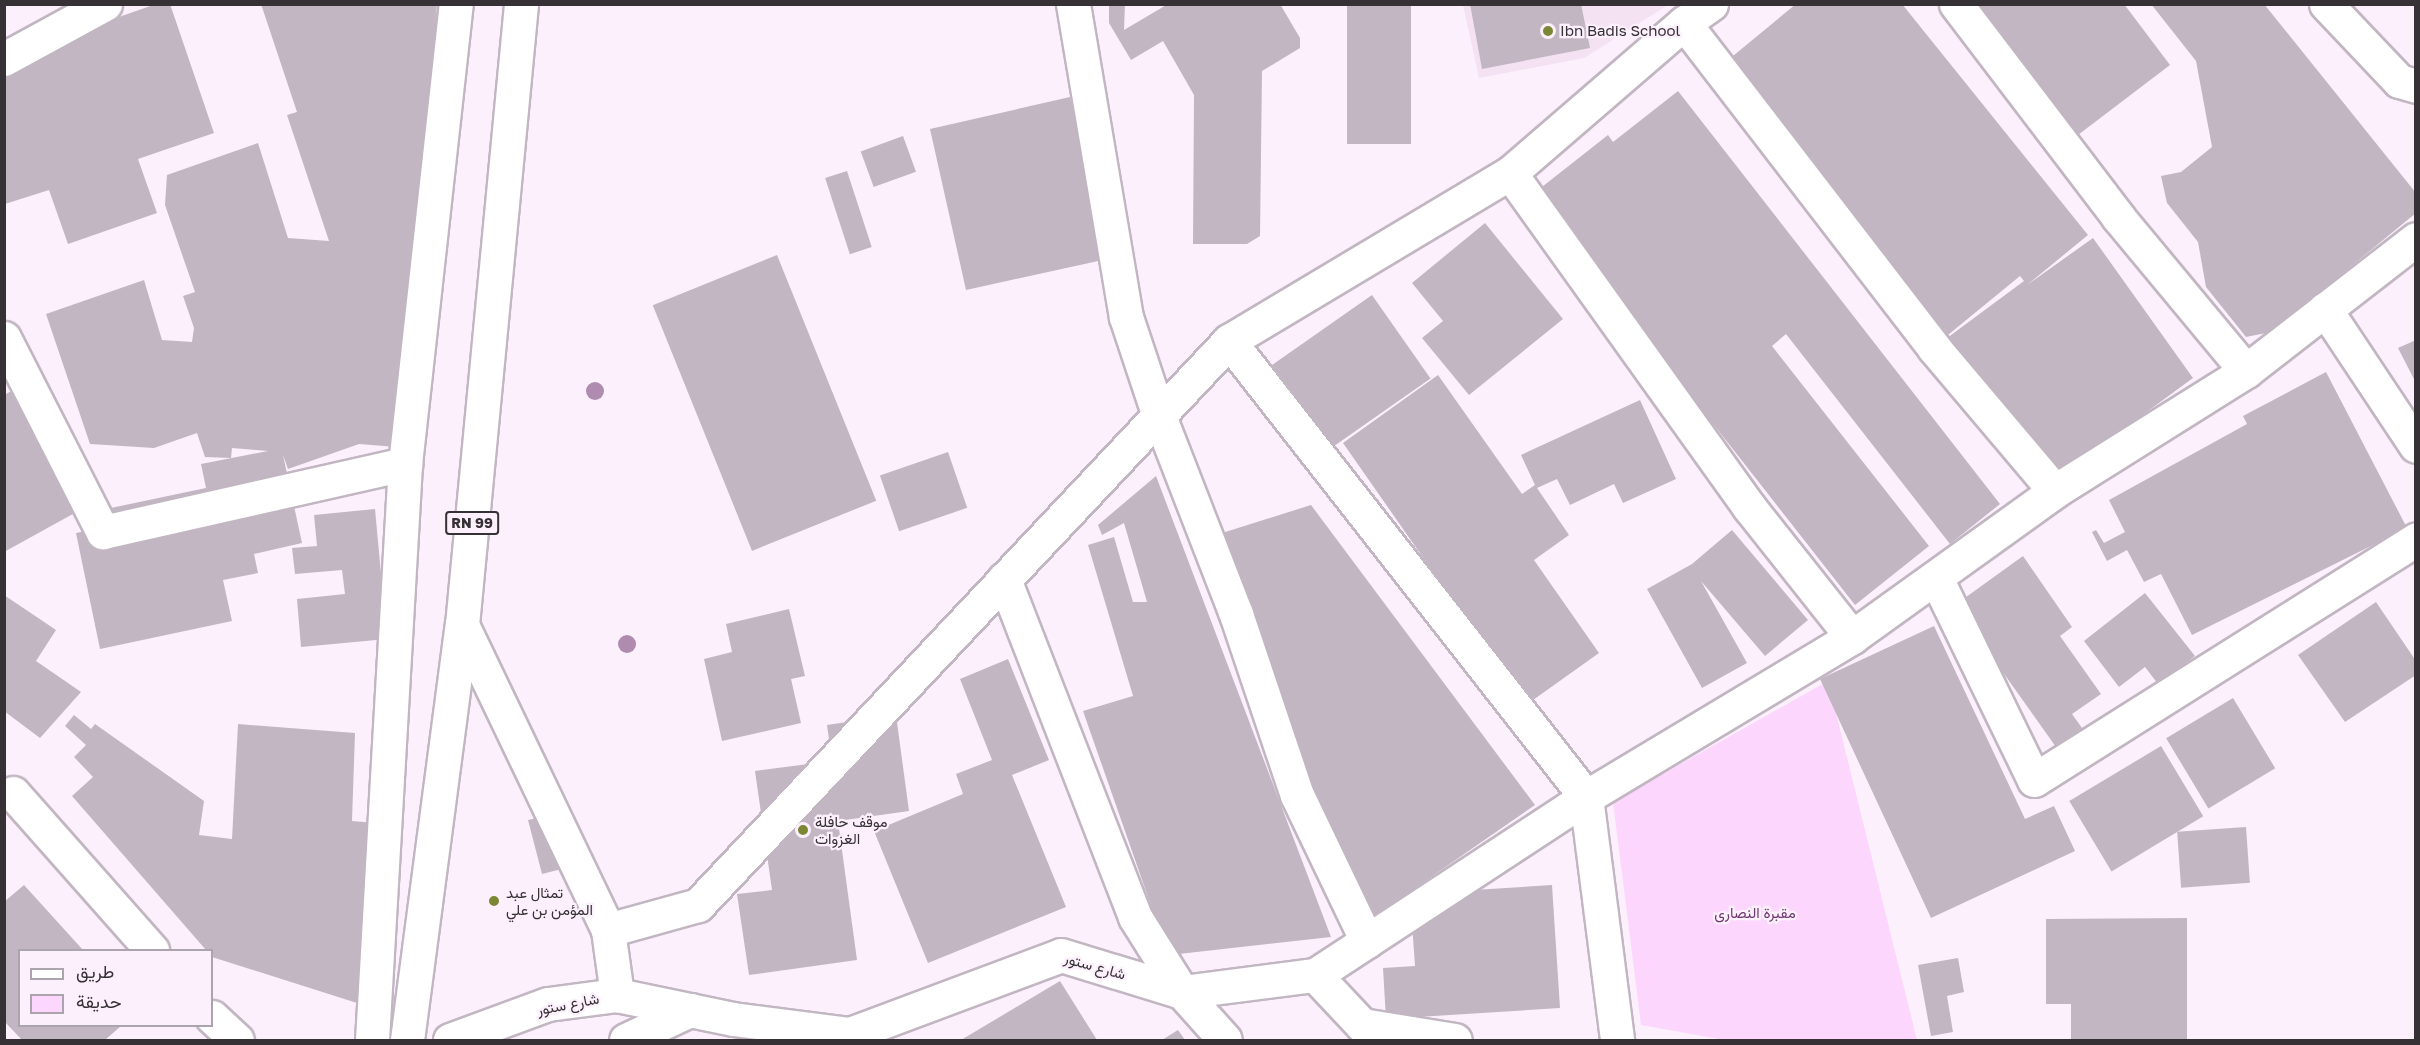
<!DOCTYPE html>
<meta charset="utf-8">
<style>
body{margin:0}
#map{position:relative;width:2420px;height:1045px;overflow:hidden;background:#fcf0fc;font-family:"Golos Text",Vazirmatn,sans-serif}
div>[style]{position:absolute}
.built>*{inset:0;background:#f4e2f3}
.green>*{inset:0;background:#fcd6fc}
.building>*{inset:0;background:#c2b6c2;transform-origin:0 0}
.roads{filter:drop-shadow(2px 0 #c1b6c1) drop-shadow(-2px 0 #c1b6c1) drop-shadow(0 2px #c1b6c1) drop-shadow(0 -2px #c1b6c1)}
.minor>*{height:33px;margin:-16.5px;padding:0 16.5px;transform-origin:16.5px;border-radius:16.5px;background:#fff}
.tertiary>*{height:33px;margin:-16.5px;padding:0 16.5px;transform-origin:16.5px;border-radius:16.5px;background:#fff}
.primary>*{height:33px;margin:-16.5px;padding:0 16.5px;transform-origin:16.5px;border-radius:16.5px;background:#fff}
.trees>*{width:18px;height:18px;margin:-9px;border-radius:50%;background:#af8bb0}
.dots>*{width:16px;height:16px;translate:-50% -50%;box-sizing:border-box;border:3px solid #fcf0fc;border-radius:50%}
span{translate:-50% -50%;white-space:nowrap;text-align:center;line-height:1.15;-webkit-text-stroke:4.5px #fcf0fc;paint-order:stroke}
.shield-label span{padding:2px 4px;background:#fcf0fc;border:2px solid;border-radius:4px;-webkit-text-stroke-width:0}
.shield-label{font-size:14px;color:#353135;font-weight:700}
.poi-label{font-size:15px;color:#353135}
.left{translate:0 -50%;text-align:left}
.park-label{font-size:15px;color:#703872}
.street-label{font-size:15px;color:#353135}
.frame{position:absolute;inset:0;border:6px solid #353135;pointer-events:none}
.legend{position:absolute;left:18px;top:949px;width:195px;height:78px;box-sizing:border-box;background:#fcf0fc;border:2px solid #aca4ac;margin:0;padding:8px 10px;list-style:none;font-size:18px;color:#353135}
.legend li{display:flex;align-items:center;gap:12px;height:30px}
.legend b{width:30px;border:2px solid #aca4ac}
</style>
<div id="map">
<div class="built">
<i style="clip-path:polygon(1463px 5px,1668px 5px,1584px 58px,1479px 78px)"></i>
</div>
<div class="green">
<i style="clip-path:polygon(1828px 681px,1917px 1040px,1725px 1040px,1641px 1025px,1613px 802px)"></i>
</div>
<div class="building">
<i style="clip-path:polygon(156px 4px,170px 4px,214px 133px,138px 159px,157px 213px,68px 244px,49px 190px,5px 204px,5px 57px)"></i>
<i style="clip-path:polygon(261px 4px,437px 4px,409px 448px,359px 444px,288px 469px,283px 455px,302px 543px,254px 554px,258px 573px,223px 580px,232px 621px,100px 649px,76px 533px,110px 526px,106px 509px,206px 488px,201px 464px,268px 451px,232px 448px,231px 458px,205px 457px,197px 433px,154px 448px,90px 444px,46px 314px,144px 280px,162px 340px,192px 342px,194px 328px,183px 296px,195px 292px,165px 205px,167px 175px,258px 143px,288px 238px,329px 241px,287px 115px,297px 112px)"></i>
<i style="clip-path:polygon(1109px 4px,1125px 4px,1124px 30px,1168px 4px,1280px 4px,1300px 38px,1300px 48px,1262px 71px,1260px 236px,1247px 244px,1193px 244px,1194px 95px,1163px 41px,1131px 60px,1109px 23px)"></i>
<i style="left:1347px;top:4px;width:64px;height:140px"></i>
<i style="clip-path:polygon(1470px 4px,1581px 4px,1590px 48px,1482px 69px)"></i>
<i style="clip-path:polygon(1796px 4px,1902px 4px,2088px 235px,2027px 285px,2093px 238px,2193px 378px,2051px 482px,1947px 338px,2024px 281px,2020px 276px,1943px 339px,1722px 65px)"></i>
<i style="clip-path:polygon(1975px 4px,2124px 4px,2170px 65px,2074px 138px)"></i>
<i style="clip-path:polygon(2151px 4px,2264px 4px,2416px 193px,2416px 213px,2271px 332px,2246px 337px,2206px 287px,2198px 242px,2167px 203px,2161px 176px,2181px 172px,2212px 147px,2196px 61px)"></i>
<i style="clip-path:polygon(1678px 91px,2000px 504px,1950px 544px,1786px 334px,1772px 346px,1929px 546px,1855px 605px,1533px 194px,1608px 135px,1613px 142px)"></i>
<i style="clip-path:polygon(1070px 97px,1086px 169px,1121px 256px,966px 290px,930px 129px)"></i>
<i style="left:903px;top:136px;width:38px;height:45px;rotate:70deg"></i>
<i style="left:847px;top:171px;width:80px;height:23px;rotate:72deg"></i>
<i style="clip-path:polygon(1485px 223px,1563px 319px,1469px 395px,1422px 338px,1443px 321px,1412px 283px)"></i>
<i style="left:777px;top:255px;width:265px;height:134px;rotate:68deg"></i>
<i style="left:1372px;top:295px;width:102px;height:122px;rotate:55deg"></i>
<i style="clip-path:polygon(2416px 340px,2416px 383px,2398px 348px)"></i>
<i style="clip-path:polygon(2326px 372px,2407px 528px,2192px 635px,2161px 574px,2144px 582px,2127px 550px,2107px 561px,2092px 532px,2096px 530px,2104px 543px,2125px 532px,2109px 500px,2247px 424px,2243px 416px)"></i>
<i style="clip-path:polygon(1438px 375px,1522px 494px,1535px 485px,1521px 455px,1640px 400px,1676px 479px,1623px 503px,1614px 484px,1570px 505px,1557px 479px,1537px 488px,1569px 535px,1534px 560px,1599px 653px,1526px 705px,1343px 443px)"></i>
<i style="clip-path:polygon(34px 379px,100px 499px,4px 552px,4px 395px)"></i>
<i style="left:948px;top:452px;width:59px;height:72px;rotate:71deg"></i>
<i style="clip-path:polygon(1156px 476px,1331px 937px,1170px 955px,1161px 934px,1083px 711px,1133px 696px,1088px 545px,1114px 537px,1133px 602px,1147px 602px,1124px 523px,1102px 535px,1098px 525px)"></i>
<i style="clip-path:polygon(1311px 505px,1535px 805px,1363px 924px,1219px 534px)"></i>
<i style="clip-path:polygon(375px 509px,387px 639px,301px 647px,297px 599px,345px 594px,342px 570px,295px 574px,292px 548px,317px 546px,314px 515px)"></i>
<i style="clip-path:polygon(1732px 530px,1808px 620px,1765px 656px,1701px 581px,1747px 663px,1702px 688px,1647px 589px,1692px 564px)"></i>
<i style="clip-path:polygon(2023px 556px,2072px 627px,2060px 636px,2101px 694px,2072px 714px,2082px 728px,2056px 747px,1955px 605px)"></i>
<i style="clip-path:polygon(2145px 593px,2195px 656px,2158px 684px,2145px 667px,2119px 687px,2084px 641px)"></i>
<i style="clip-path:polygon(4px 595px,56px 630px,36px 661px,81px 692px,40px 738px,4px 711px)"></i>
<i style="clip-path:polygon(2376px 602px,2416px 661px,2416px 675px,2345px 722px,2298px 655px)"></i>
<i style="clip-path:polygon(789px 609px,805px 676px,791px 679px,801px 723px,722px 741px,704px 659px,732px 652px,726px 624px)"></i>
<i style="clip-path:polygon(1934px 626px,2025px 819px,2054px 806px,2075px 851px,1931px 918px,1820px 679px)"></i>
<i style="clip-path:polygon(1008px 659px,1049px 760px,1012px 775px,1066px 907px,928px 963px,874px 831px,963px 794px,956px 774px,992px 760px,960px 679px)"></i>
<i style="left:2233px;top:698px;width:82px;height:78px;rotate:59deg"></i>
<i style="clip-path:polygon(74px 715px,91px 729px,95px 724px,204px 801px,199px 835px,232px 839px,238px 724px,355px 733px,352px 821px,376px 823px,357px 1003px,212px 957px,212px 950px,206px 950px,72px 796px,93px 777px,74px 757px,86px 745px,65px 726px)"></i>
<i style="clip-path:polygon(896px 715px,909px 811px,838px 821px,857px 960px,749px 975px,737px 894px,772px 890px,755px 771px,832px 761px,827px 725px)"></i>
<i style="left:2161px;top:746px;width:82px;height:107px;rotate:59deg"></i>
<i style="clip-path:polygon(568px 811px,572px 828px,579px 826px,589px 862px,542px 874px,528px 820px)"></i>
<i style="left:2246px;top:827px;width:56px;height:69px;rotate:86deg"></i>
<i style="clip-path:polygon(24px 885px,83px 950px,20px 950px,20px 1026px,121px 1026px,105px 1040px,22px 1040px,4px 1021px,4px 902px)"></i>
<i style="clip-path:polygon(1552px 885px,1560px 1008px,1386px 1019px,1383px 968px,1415px 966px,1410px 894px)"></i>
<i style="clip-path:polygon(2187px 918px,2187px 1040px,2071px 1040px,2071px 1004px,2046px 1004px,2046px 919px)"></i>
<i style="clip-path:polygon(1958px 958px,1964px 992px,1947px 996px,1953px 1032px,1931px 1036px,1918px 965px)"></i>
<i style="clip-path:polygon(1060px 981px,1097px 1040px,961px 1040px)"></i>
<i style="clip-path:polygon(1178px 1030px,1185px 1040px,1162px 1040px)"></i>
</div>
<div class="roads">
<div class="minor">
<i style="left:1073px;top:4px;width:317px;rotate:80.4deg"></i>
<i style="left:1126px;top:317px;width:101px;rotate:71.6deg"></i>
<i style="left:1158px;top:413px;width:216px;rotate:68.8deg"></i>
<i style="left:1236px;top:614px;width:191px;rotate:71.4deg"></i>
<i style="left:1297px;top:795px;width:162px;rotate:64.4deg"></i>
<i style="left:1367px;top:941px;width:62px;rotate:146.8deg"></i>
<i style="left:1956px;top:4px;width:268px;rotate:52.7deg"></i>
<i style="left:2118px;top:217px;width:200px;rotate:50.3deg"></i>
<i style="left:2326px;top:4px;width:106px;rotate:46.5deg"></i>
<i style="left:2399px;top:81px;width:18px;rotate:16deg"></i>
<i style="left:1684px;top:23px;width:410px;rotate:52.4deg"></i>
<i style="left:1934px;top:348px;width:187px;rotate:49.8deg"></i>
<i style="left:4px;top:59px;width:115px;rotate:-28.6deg"></i>
<i style="left:1510px;top:173px;width:411px;rotate:54.4deg"></i>
<i style="left:1749px;top:507px;width:166px;rotate:51.6deg"></i>
<i style="left:2325px;top:309px;width:164px;rotate:56.4deg"></i>
<i style="left:4px;top:338px;width:218px;rotate:63deg"></i>
<i style="left:103px;top:532px;width:310px;rotate:-12.7deg"></i>
<i style="left:1229px;top:341px;width:579px;rotate:51.94deg"></i>
<i style="left:1586px;top:797px;width:245px;rotate:82.7deg"></i>
<i style="left:1004px;top:579px;width:362px;rotate:68.8deg"></i>
<i style="left:1135px;top:917px;width:89px;rotate:57.9deg"></i>
<i style="left:1182px;top:992px;width:64px;rotate:48.1deg"></i>
<i style="left:1937px;top:580px;width:222px;rotate:64.1deg"></i>
<i style="left:2034px;top:780px;width:452px;rotate:-32.2deg"></i>
<i style="left:462px;top:625px;width:338px;rotate:64.4deg"></i>
<i style="left:608px;top:930px;width:66px;rotate:82.1deg"></i>
<i style="left:13px;top:793px;width:210px;rotate:48.5deg"></i>
<i style="left:608px;top:930px;width:93px;rotate:-15.5deg"></i>
<i style="left:698px;top:905px;width:775px;rotate:-46.73deg"></i>
<i style="left:1229px;top:341px;width:327px;rotate:-30.9deg"></i>
<i style="left:1510px;top:173px;width:230px;rotate:-40.8deg"></i>
<i style="left:1684px;top:23px;width:33px;rotate:-35deg"></i>
<i style="left:1367px;top:941px;width:262px;rotate:-33.3deg"></i>
<i style="left:1586px;top:797px;width:310px;rotate:-31deg"></i>
<i style="left:1852px;top:637px;width:250px;rotate:-35.7deg"></i>
<i style="left:2055px;top:491px;width:226px;rotate:-32.1deg"></i>
<i style="left:2246px;top:371px;width:215px;rotate:-37.8deg"></i>
<i style="left:212px;top:1017px;width:34px;rotate:43deg"></i>
</div>
<div class="tertiary">
<i style="left:450px;top:1040px;width:104px;rotate:-20.2deg"></i>
<i style="left:548px;top:1004px;width:70px;rotate:-7.4deg"></i>
<i style="left:617px;top:995px;width:118px;rotate:11.7deg"></i>
<i style="left:733px;top:1019px;width:118px;rotate:7.3deg"></i>
<i style="left:850px;top:1034px;width:225px;rotate:-20.5deg"></i>
<i style="left:1061px;top:955px;width:127px;rotate:17deg"></i>
<i style="left:1182px;top:992px;width:134px;rotate:-7.3deg"></i>
<i style="left:1315px;top:975px;width:69px;rotate:46.8deg"></i>
<i style="left:1362px;top:1025px;width:94px;rotate:9.2deg"></i>
<i style="left:626px;top:1040px;width:71px;rotate:-25.1deg"></i>
</div>
<div class="primary">
<i style="left:372px;top:1040px;width:577px;rotate:-86.72deg"></i>
<i style="left:405px;top:464px;width:463px;rotate:-83.7deg"></i>
<i style="left:407px;top:1040px;width:419px;rotate:-82.5deg"></i>
<i style="left:462px;top:625px;width:624px;rotate:-84.57deg"></i>
</div>
</div>
<div class="trees">
<i style="left:595px;top:391px"></i>
<i style="left:627px;top:644px"></i>
</div>
<div class="dots">
<i style="left:1548px;top:31px;background:#7c8734"></i>
<i style="left:803px;top:830px;background:#7c8734"></i>
<i style="left:494px;top:901px;background:#7c8734"></i>
</div>
<div class="shield-label">
<span style="left:472px;top:523px">RN 99</span>
</div>
<div class="poi-label">
<span class="left" style="left:1560px;top:31px">Ibn Badis School</span>
<span class="left" style="left:815px;top:830px">موقف حافلة<br>الغزوات</span>
<span class="left" style="left:506px;top:901px">تمثال عبد<br>المؤمن بن علي</span>
</div>
<div class="park-label">
<span style="left:1755px;top:913px">مقبرة النصارى</span>
</div>
<div class="street-label">
<span style="left:1095px;top:966px;rotate:16deg">شارع ستور</span>
<span style="left:568px;top:1004px;rotate:-11deg">شارع ستور</span>
</div>
<div class="frame"></div>
<ul class="legend">
<li><b style="height:8px;background:#fff"></b>طريق</li>
<li><b style="height:16px;background:#fcd6fc"></b>حديقة</li>
</ul>
</div>
